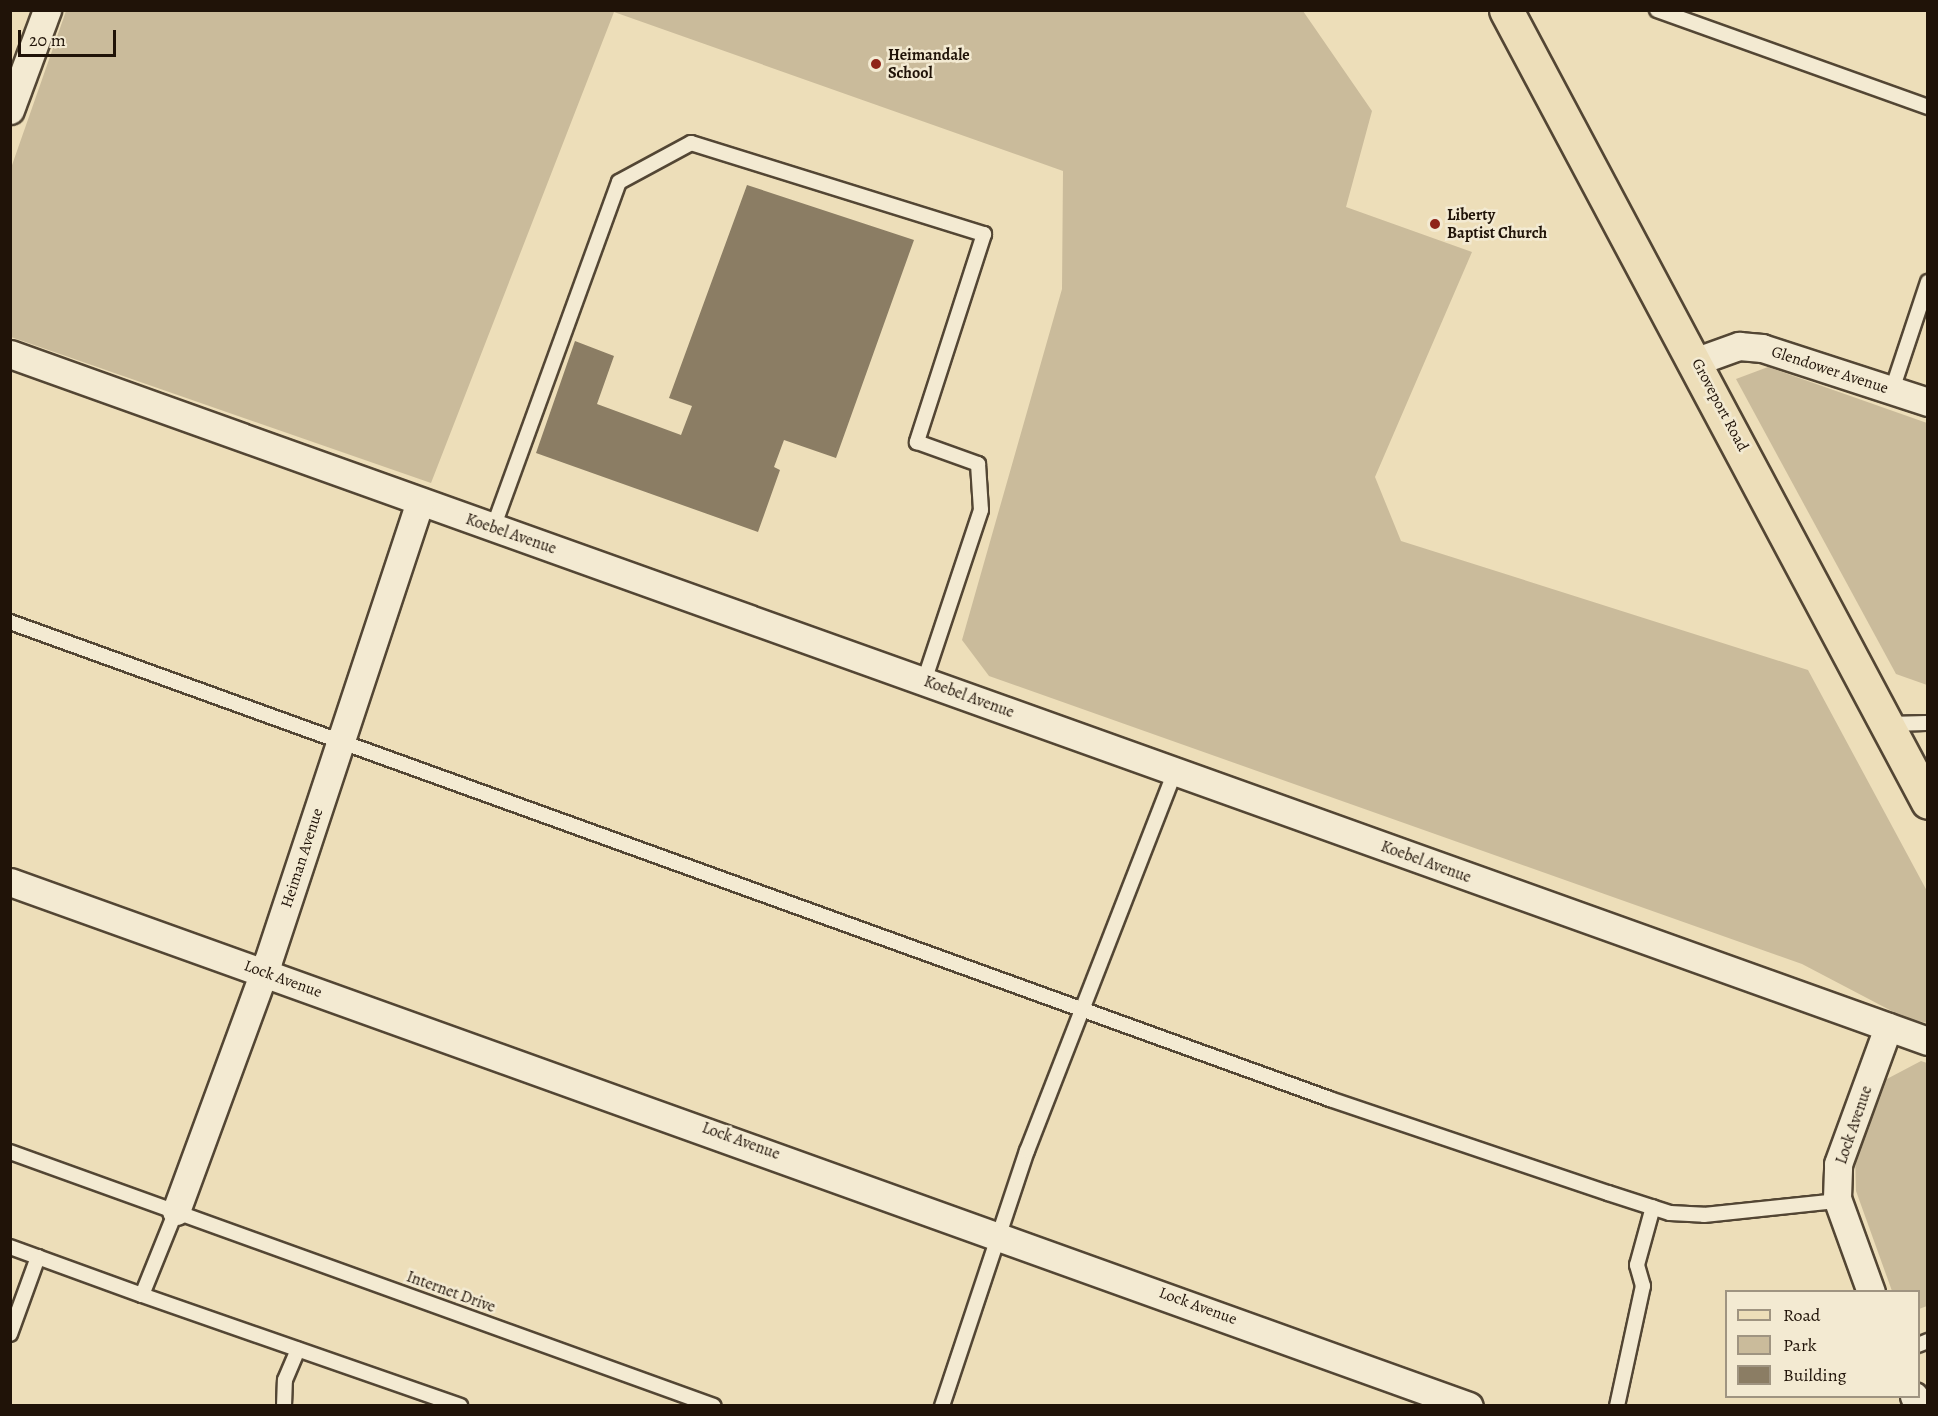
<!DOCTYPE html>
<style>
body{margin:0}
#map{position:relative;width:1938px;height:1416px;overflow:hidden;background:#eddeb9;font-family:Alegreya,serif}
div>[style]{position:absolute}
.green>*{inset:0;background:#cabb9b}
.building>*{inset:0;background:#8b7d64}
.roads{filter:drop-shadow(2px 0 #534634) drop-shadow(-2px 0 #534634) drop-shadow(0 2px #534634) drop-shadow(0 -2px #534634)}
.service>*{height:14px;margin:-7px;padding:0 7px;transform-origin:7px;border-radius:7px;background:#f3ead2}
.minor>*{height:27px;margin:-13.5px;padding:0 13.5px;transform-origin:13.5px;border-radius:13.5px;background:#f3ead2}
.primary>*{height:33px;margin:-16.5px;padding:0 16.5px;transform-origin:16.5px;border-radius:16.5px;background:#eddeb9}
.dots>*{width:16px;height:16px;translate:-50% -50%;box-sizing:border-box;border:3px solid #f3ead2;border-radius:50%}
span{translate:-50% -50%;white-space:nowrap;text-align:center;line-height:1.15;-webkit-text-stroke:5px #f3ead2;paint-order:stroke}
.poi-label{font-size:16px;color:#201308;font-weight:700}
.left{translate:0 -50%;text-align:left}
.street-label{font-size:16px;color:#201308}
.frame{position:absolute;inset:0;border:12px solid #201308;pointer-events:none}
.legend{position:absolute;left:1725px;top:1290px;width:195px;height:108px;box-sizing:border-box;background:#f3ead2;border:2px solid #9f9481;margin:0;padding:8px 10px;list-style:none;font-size:18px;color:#201308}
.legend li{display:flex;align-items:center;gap:12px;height:30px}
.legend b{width:30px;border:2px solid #9f9481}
.scale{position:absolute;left:18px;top:30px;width:98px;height:27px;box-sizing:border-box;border:3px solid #201308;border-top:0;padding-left:8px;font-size:18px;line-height:21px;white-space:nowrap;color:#201308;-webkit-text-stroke:4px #f3ead2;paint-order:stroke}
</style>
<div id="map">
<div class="green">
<i style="clip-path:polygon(66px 11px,1303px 11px,1372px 111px,1346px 207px,1472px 252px,1375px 477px,1401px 541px,1808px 670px,1927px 891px,1927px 1023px,1905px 1018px,1802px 964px,989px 676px,962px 640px,1062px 289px,1063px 171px,614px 12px,431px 483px,11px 337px,11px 168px)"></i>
<i style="clip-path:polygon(1768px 367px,1927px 423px,1927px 685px,1896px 674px,1736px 379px)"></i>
<i style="clip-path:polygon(1921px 1061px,1927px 1063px,1927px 1306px,1919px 1309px,1918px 1292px,1892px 1291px,1856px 1191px,1855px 1156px,1883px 1081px)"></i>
</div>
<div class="building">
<i style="clip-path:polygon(747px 185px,914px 240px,836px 458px,784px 440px,774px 467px,780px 470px,758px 532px,536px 453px,575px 341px,614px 356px,597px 404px,681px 435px,692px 406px,669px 398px)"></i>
</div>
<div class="roads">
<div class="service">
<i style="left:1657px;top:10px;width:288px;rotate:19.7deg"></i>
<i style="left:1892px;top:390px;width:114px;rotate:-71.6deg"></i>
<i style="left:493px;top:528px;width:368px;rotate:-70deg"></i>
<i style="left:619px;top:182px;width:82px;rotate:-28.4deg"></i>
<i style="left:691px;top:143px;width:307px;rotate:17.3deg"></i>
<i style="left:984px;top:234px;width:219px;rotate:107.9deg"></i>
<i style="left:917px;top:442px;width:65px;rotate:19.8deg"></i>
<i style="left:978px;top:464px;width:46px;rotate:86.3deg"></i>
<i style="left:981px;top:510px;width:180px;rotate:108.4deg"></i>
<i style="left:10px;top:622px;width:1404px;rotate:19.87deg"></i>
<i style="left:1330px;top:1099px;width:293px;rotate:18.7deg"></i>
<i style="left:1608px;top:1193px;width:65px;rotate:17.9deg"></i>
<i style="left:1670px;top:1213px;width:34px;rotate:3deg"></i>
<i style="left:1704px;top:1215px;width:135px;rotate:-6deg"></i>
<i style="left:1888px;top:724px;width:40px;rotate:-1.4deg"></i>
<i style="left:10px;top:1152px;width:748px;rotate:19.84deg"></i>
<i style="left:10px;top:1247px;width:140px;rotate:20deg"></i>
<i style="left:142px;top:1295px;width:91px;rotate:-68deg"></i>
<i style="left:142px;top:1295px;width:337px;rotate:19.2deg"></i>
<i style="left:10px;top:1334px;width:82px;rotate:-70deg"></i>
<i style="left:1918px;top:1345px;width:11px;rotate:-22deg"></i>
<i style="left:284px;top:1406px;width:26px;rotate:-88deg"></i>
<i style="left:285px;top:1380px;width:33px;rotate:-67deg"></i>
<i style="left:942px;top:1406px;width:269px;rotate:-71.6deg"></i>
<i style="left:1027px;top:1151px;width:407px;rotate:-68.7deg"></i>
<i style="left:1617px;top:1406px;width:123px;rotate:-77.8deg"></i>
<i style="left:1643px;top:1286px;width:22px;rotate:-106deg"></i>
<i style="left:1637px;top:1265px;width:60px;rotate:-74.6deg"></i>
</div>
<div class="minor">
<i style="left:10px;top:110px;width:107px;rotate:-69.7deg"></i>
<i style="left:10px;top:354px;width:2037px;rotate:19.71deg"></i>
<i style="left:1697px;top:361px;width:45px;rotate:-19.7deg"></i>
<i style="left:1739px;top:346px;width:23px;rotate:5deg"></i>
<i style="left:1762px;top:348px;width:175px;rotate:18deg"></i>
<i style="left:10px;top:882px;width:1550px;rotate:19.76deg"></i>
<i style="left:176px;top:1211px;width:266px;rotate:-69.8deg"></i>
<i style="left:268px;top:961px;width:484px;rotate:-71.7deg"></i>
<i style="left:1871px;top:1292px;width:100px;rotate:-109.9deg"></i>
<i style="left:1837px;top:1198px;width:34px;rotate:-88deg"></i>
<i style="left:1838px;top:1164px;width:146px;rotate:-69.9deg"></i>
<i style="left:1914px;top:1396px;width:11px;rotate:68deg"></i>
</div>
<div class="primary">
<i style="left:1506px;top:10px;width:897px;rotate:61.95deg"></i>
</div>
</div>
<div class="dots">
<i style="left:876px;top:64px;background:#8f2418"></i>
<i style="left:1435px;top:224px;background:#8f2418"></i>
</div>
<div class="poi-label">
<span class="left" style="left:888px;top:64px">Heimandale<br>School</span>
<span class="left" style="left:1447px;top:224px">Liberty<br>Baptist Church</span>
</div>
<div class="street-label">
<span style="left:1830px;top:370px;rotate:18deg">Glendower Avenue</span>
<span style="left:1720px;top:405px;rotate:62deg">Groveport Road</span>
<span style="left:511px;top:534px;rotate:19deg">Koebel Avenue</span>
<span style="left:969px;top:697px;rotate:20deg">Koebel Avenue</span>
<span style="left:302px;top:858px;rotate:-72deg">Heiman Avenue</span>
<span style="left:1426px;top:862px;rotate:20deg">Koebel Avenue</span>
<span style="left:283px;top:979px;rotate:20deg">Lock Avenue</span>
<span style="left:1854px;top:1125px;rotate:-71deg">Lock Avenue</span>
<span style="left:741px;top:1141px;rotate:20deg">Lock Avenue</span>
<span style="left:451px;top:1292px;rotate:20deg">Internet Drive</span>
<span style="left:1198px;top:1306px;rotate:20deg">Lock Avenue</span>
</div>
<div class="frame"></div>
<ul class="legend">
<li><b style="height:8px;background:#eddeb9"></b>Road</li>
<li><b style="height:16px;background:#cabb9b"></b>Park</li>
<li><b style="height:16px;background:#8b7d64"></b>Building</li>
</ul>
<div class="scale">20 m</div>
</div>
